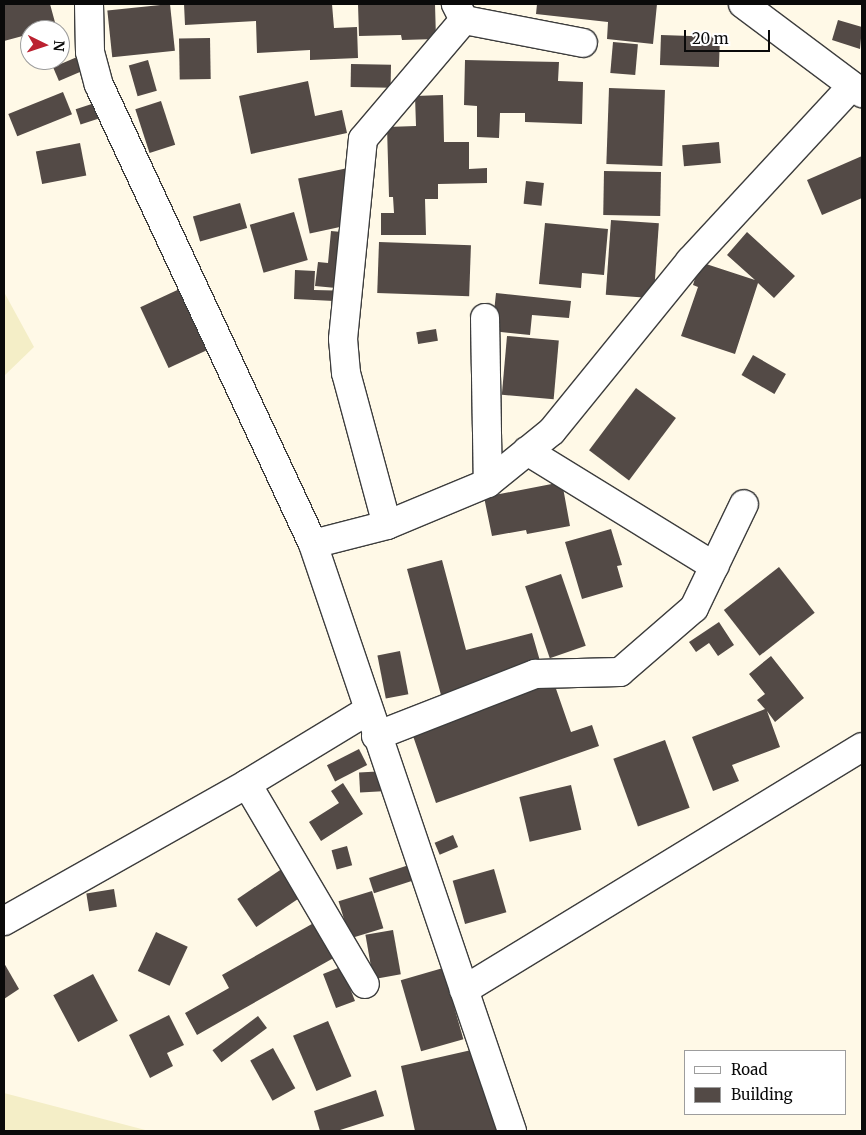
<!DOCTYPE html>
<style>
body{margin:0}
#map{position:relative;width:866px;height:1135px;overflow:hidden;background:#fff9e7;font-family:Merriweather,serif}
div>[style]{position:absolute}
.farmland>*{inset:0;background:#f4eec7}
.building>*{inset:0;background:#534a46;transform-origin:0 0}
.roads{filter:drop-shadow(1px 0 #3d3d3d) drop-shadow(-1px 0 #3d3d3d) drop-shadow(0 1px #3d3d3d) drop-shadow(0 -1px #3d3d3d)}
.minor>*{height:28px;margin:-14px;padding:0 14px;transform-origin:14px;border-radius:14px;background:#fff}
span{translate:-50% -50%;white-space:nowrap;text-align:center;line-height:1.15;-webkit-text-stroke:5px #fff;paint-order:stroke}
.frame{position:absolute;inset:0;border:5px solid #0a0a0a;pointer-events:none}
.legend{position:absolute;left:684px;top:1050px;width:162px;height:65px;box-sizing:border-box;background:#fff;border:1px solid #9d9d9d;margin:0;padding:6px 9px;list-style:none;font-size:15px;color:#0a0a0a}
.legend li{display:flex;align-items:center;gap:10px;height:25px}
.legend b{width:25px;border:1px solid #9d9d9d}
.north{position:absolute;left:20px;top:20px;width:50px;height:50px;box-sizing:border-box;background:#fff;border:1px solid #9d9d9d;border-radius:50%;rotate:94deg;font-size:14px;font-weight:700;line-height:20px;text-align:center;color:#0a0a0a}
.north::after{content:'';display:block;margin:auto;width:18px;height:22px;background:#bb2130;clip-path:polygon(50% 0,100% 100%,50% 72%,0 100%)}
.scale{position:absolute;left:684px;top:30px;width:86px;height:22px;box-sizing:border-box;border:2px solid #0a0a0a;border-top:0;padding-left:6px;font-size:15px;line-height:18px;white-space:nowrap;color:#0a0a0a;-webkit-text-stroke:4px #fff;paint-order:stroke}
</style>
<div id="map">
<div class="farmland">
<i style="clip-path:polygon(4px 292px,34px 347px,4px 376px)"></i>
<i style="clip-path:polygon(4px 1093px,149px 1131px,4px 1131px)"></i>
</div>
<div class="building">
<i style="clip-path:polygon(4px 4px,50px 4px,56px 26px,30px 30px,30px 34px,4px 41px)"></i>
<i style="left:170px;top:4px;width:47px;height:63px;rotate:84deg"></i>
<i style="clip-path:polygon(184px 4px,332px 4px,334px 28px,357px 27px,358px 58px,310px 60px,310px 50px,257px 53px,256px 21px,185px 25px)"></i>
<i style="clip-path:polygon(358px 4px,435px 4px,436px 39px,402px 40px,401px 35px,359px 36px)"></i>
<i style="clip-path:polygon(537px 4px,657px 4px,653px 44px,607px 39px,608px 22px,536px 14px)"></i>
<i style="clip-path:polygon(838px 20px,862px 27px,860px 49px,832px 40px)"></i>
<i style="left:661px;top:35px;width:59px;height:30px;rotate:2deg"></i>
<i style="left:210px;top:38px;width:41px;height:31px;rotate:89deg"></i>
<i style="left:613px;top:42px;width:25px;height:31px;rotate:5deg"></i>
<i style="left:77px;top:57px;width:15px;height:26px;rotate:67deg"></i>
<i style="left:148px;top:60px;width:32px;height:20px;rotate:74deg"></i>
<i style="clip-path:polygon(465px 60px,559px 62px,558px 81px,583px 82px,582px 124px,525px 122px,525px 113px,500px 113px,499px 138px,477px 137px,477px 106px,464px 105px)"></i>
<i style="left:351px;top:64px;width:40px;height:23px;rotate:1deg"></i>
<i style="clip-path:polygon(308px 81px,315px 116px,342px 110px,347px 133px,251px 154px,239px 96px)"></i>
<i style="left:609px;top:88px;width:56px;height:76px;rotate:2deg"></i>
<i style="left:63px;top:92px;width:24px;height:59px;rotate:68deg"></i>
<i style="clip-path:polygon(443px 95px,444px 142px,469px 142px,469px 169px,487px 168px,487px 183px,438px 184px,438px 199px,425px 199px,426px 235px,381px 235px,381px 213px,394px 213px,393px 197px,389px 197px,387px 127px,416px 126px,415px 96px)"></i>
<i style="left:107px;top:99px;width:16px;height:33px;rotate:72deg"></i>
<i style="left:161px;top:101px;width:46px;height:27px;rotate:72deg"></i>
<i style="left:719px;top:142px;width:21px;height:37px;rotate:85deg"></i>
<i style="left:80px;top:143px;width:33px;height:45px;rotate:79deg"></i>
<i style="clip-path:polygon(862px 156px,862px 198px,822px 215px,807px 180px)"></i>
<i style="left:348px;top:168px;width:56px;height:51px;rotate:78deg"></i>
<i style="left:604px;top:171px;width:57px;height:44px;rotate:1deg"></i>
<i style="left:526px;top:181px;width:18px;height:23px;rotate:6deg"></i>
<i style="left:240px;top:203px;width:26px;height:49px;rotate:74deg"></i>
<i style="left:294px;top:212px;width:50px;height:46px;rotate:74deg"></i>
<i style="left:611px;top:220px;width:48px;height:75px;rotate:4deg"></i>
<i style="clip-path:polygon(545px 223px,608px 229px,604px 275px,582px 273px,581px 288px,539px 284px)"></i>
<i style="clip-path:polygon(331px 231px,363px 234px,357px 290px,315px 286px,318px 262px,328px 263px)"></i>
<i style="clip-path:polygon(747px 232px,795px 276px,774px 298px,758px 283px,735px 354px,681px 336px,698px 287px,693px 285px,700px 262px,755px 280px,727px 255px)"></i>
<i style="left:379px;top:242px;width:92px;height:51px;rotate:2deg"></i>
<i style="clip-path:polygon(295px 270px,315px 271px,314px 290px,355px 291px,354px 302px,294px 299px)"></i>
<i style="left:201px;top:279px;width:67px;height:67px;rotate:65deg"></i>
<i style="clip-path:polygon(496px 293px,571px 301px,569px 318px,532px 315px,530px 335px,492px 331px)"></i>
<i style="left:436px;top:329px;width:12px;height:20px;rotate:81deg"></i>
<i style="left:507px;top:336px;width:52px;height:59px;rotate:5deg"></i>
<i style="left:753px;top:355px;width:38px;height:23px;rotate:30deg"></i>
<i style="left:636px;top:388px;width:50px;height:78px;rotate:37deg"></i>
<i style="clip-path:polygon(562px 482px,570px 526px,527px 534px,526px 530px,492px 536px,484px 497px)"></i>
<i style="clip-path:polygon(611px 529px,622px 565px,617px 566px,623px 587px,582px 599px,565px 542px)"></i>
<i style="clip-path:polygon(442px 560px,466px 650px,532px 633px,542px 668px,441px 695px,407px 569px)"></i>
<i style="left:779px;top:567px;width:58px;height:70px;rotate:52deg"></i>
<i style="left:561px;top:574px;width:76px;height:38px;rotate:71deg"></i>
<i style="clip-path:polygon(719px 622px,734px 645px,718px 656px,709px 643px,696px 652px,689px 642px)"></i>
<i style="left:400px;top:651px;width:44px;height:23px;rotate:79deg"></i>
<i style="clip-path:polygon(771px 656px,804px 698px,775px 722px,767px 711px,780px 747px,732px 765px,739px 781px,713px 791px,692px 737px,765px 709px,757px 700px,765px 694px,749px 674px)"></i>
<i style="clip-path:polygon(554px 683px,571px 732px,592px 725px,599px 746px,436px 803px,412px 733px)"></i>
<i style="left:665px;top:740px;width:72px;height:55px;rotate:70deg"></i>
<i style="left:359px;top:749px;width:18px;height:36px;rotate:63deg"></i>
<i style="left:386px;top:771px;width:20px;height:27px;rotate:87deg"></i>
<i style="clip-path:polygon(343px 783px,363px 814px,321px 841px,309px 822px,339px 803px,331px 791px)"></i>
<i style="left:571px;top:785px;width:46px;height:53px;rotate:77deg"></i>
<i style="left:453px;top:835px;width:13px;height:20px;rotate:67deg"></i>
<i style="left:347px;top:846px;width:20px;height:16px;rotate:75deg"></i>
<i style="left:292px;top:862px;width:34px;height:66px;rotate:56deg"></i>
<i style="left:409px;top:865px;width:16px;height:42px;rotate:72deg"></i>
<i style="left:494px;top:869px;width:45px;height:43px;rotate:74deg"></i>
<i style="left:114px;top:889px;width:18px;height:28px;rotate:81deg"></i>
<i style="left:372px;top:891px;width:39px;height:35px;rotate:73deg"></i>
<i style="clip-path:polygon(326px 916px,346px 951px,197px 1035px,185px 1013px,229px 988px,222px 975px)"></i>
<i style="left:393px;top:930px;width:45px;height:28px;rotate:80deg"></i>
<i style="left:156px;top:932px;width:35px;height:43px;rotate:25deg"></i>
<i style="clip-path:polygon(353px 962px,359px 979px,348px 983px,355px 1001px,336px 1008px,323px 974px)"></i>
<i style="clip-path:polygon(4px 963px,19px 989px,4px 999px)"></i>
<i style="left:443px;top:968px;width:74px;height:44px;rotate:74deg"></i>
<i style="left:93px;top:974px;width:53px;height:45px;rotate:62deg"></i>
<i style="clip-path:polygon(169px 1015px,184px 1045px,167px 1053px,173px 1066px,150px 1078px,129px 1035px)"></i>
<i style="left:258px;top:1016px;width:15px;height:57px;rotate:53deg"></i>
<i style="left:328px;top:1021px;width:60px;height:38px;rotate:67deg"></i>
<i style="clip-path:polygon(489px 1046px,508px 1131px,415px 1131px,401px 1066px)"></i>
<i style="left:273px;top:1048px;width:46px;height:26px;rotate:61deg"></i>
<i style="clip-path:polygon(376px 1090px,384px 1116px,337px 1131px,320px 1131px,314px 1111px)"></i>
</div>
<div class="roads">
<div class="minor">
<i style="left:89px;top:4px;width:48px;rotate:88.8deg"></i>
<i style="left:90px;top:52px;width:34px;rotate:75deg"></i>
<i style="left:99px;top:85px;width:506px;rotate:65deg"></i>
<i style="left:313px;top:544px;width:620px;rotate:71.27deg"></i>
<i style="left:743px;top:4px;width:149px;rotate:36.8deg"></i>
<i style="left:464px;top:20px;width:121px;rotate:10.9deg"></i>
<i style="left:485px;top:318px;width:165px;rotate:89deg"></i>
<i style="left:527px;top:451px;width:220px;rotate:31.6deg"></i>
<i style="left:387px;top:525px;width:157px;rotate:-105.1deg"></i>
<i style="left:346px;top:373px;width:34px;rotate:-95deg"></i>
<i style="left:343px;top:339px;width:201px;rotate:-84.3deg"></i>
<i style="left:363px;top:139px;width:156px;rotate:-49.7deg"></i>
<i style="left:464px;top:20px;width:18px;rotate:-117deg"></i>
<i style="left:313px;top:544px;width:76px;rotate:-14.4deg"></i>
<i style="left:387px;top:525px;width:109px;rotate:-22.6deg"></i>
<i style="left:488px;top:483px;width:82px;rotate:-39.1deg"></i>
<i style="left:552px;top:431px;width:219px;rotate:-50.9deg"></i>
<i style="left:690px;top:261px;width:238px;rotate:-47.2deg"></i>
<i style="left:376px;top:736px;width:171px;rotate:-21.3deg"></i>
<i style="left:535px;top:674px;width:85px;rotate:-1.3deg"></i>
<i style="left:620px;top:672px;width:98px;rotate:-40.9deg"></i>
<i style="left:694px;top:608px;width:115px;rotate:-64.3deg"></i>
<i style="left:247px;top:784px;width:232px;rotate:59.5deg"></i>
<i style="left:4px;top:921px;width:279px;rotate:-29.4deg"></i>
<i style="left:247px;top:784px;width:140px;rotate:-31.3deg"></i>
<i style="left:464px;top:990px;width:466px;rotate:-31.4deg"></i>
</div>
</div>
<div class="frame"></div>
<ul class="legend">
<li><b style="height:6px;background:#fff"></b>Road</li>
<li><b style="height:14px;background:#534a46"></b>Building</li>
</ul>
<div class="north">N</div>
<div class="scale">20 m</div>
</div>
